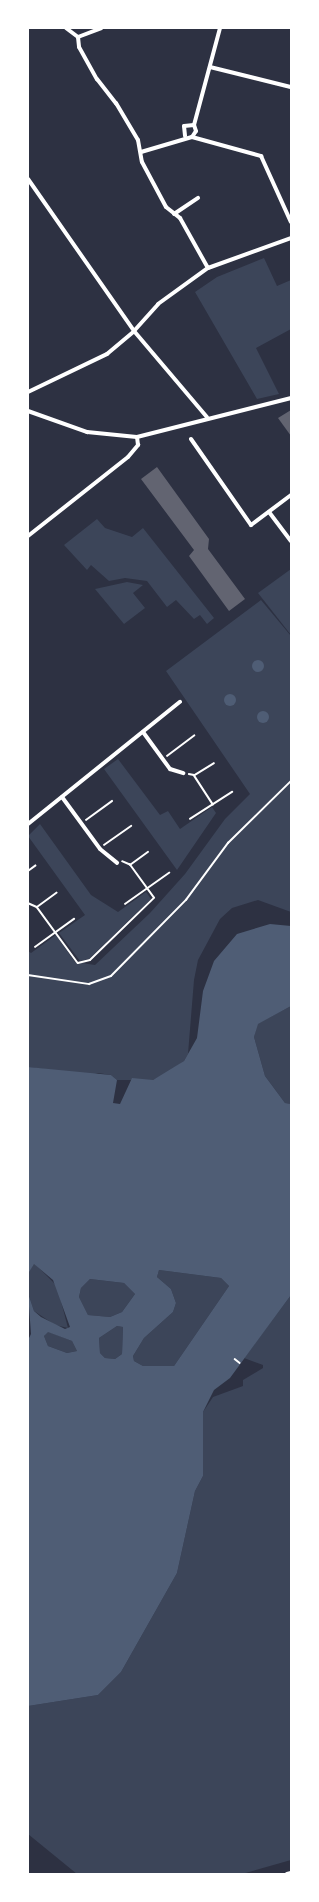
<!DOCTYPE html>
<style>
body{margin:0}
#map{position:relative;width:319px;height:1902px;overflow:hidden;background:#2d3142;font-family:Spectral,serif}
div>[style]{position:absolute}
.green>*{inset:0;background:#3c4559}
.water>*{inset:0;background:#4f5d75}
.round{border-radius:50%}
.building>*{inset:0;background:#626471}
.path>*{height:1.5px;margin:-0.75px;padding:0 0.75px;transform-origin:0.75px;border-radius:0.75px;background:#fff}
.minor>*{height:4px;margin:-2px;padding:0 2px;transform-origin:2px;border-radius:2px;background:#fff}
span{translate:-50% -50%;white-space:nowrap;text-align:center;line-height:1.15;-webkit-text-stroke:3px #fff;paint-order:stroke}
.frame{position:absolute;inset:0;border:29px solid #fff;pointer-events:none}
</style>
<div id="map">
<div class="green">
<i style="clip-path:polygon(264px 258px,277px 286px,291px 280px,291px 329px,256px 348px,279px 394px,257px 399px,195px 292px,217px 277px)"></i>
<i style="clip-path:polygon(97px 519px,105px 528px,132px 537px,143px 528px,214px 618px,207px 624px,200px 615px,194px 619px,176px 600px,167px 607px,147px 581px,125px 578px,109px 581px,91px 565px,87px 570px,64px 545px)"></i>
<i style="clip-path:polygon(291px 569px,291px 635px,258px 593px)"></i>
<i style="clip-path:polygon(127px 582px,143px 585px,133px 593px,145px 608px,124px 624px,95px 589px)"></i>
<i style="clip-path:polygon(261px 600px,291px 636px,291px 912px,258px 900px,232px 908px,220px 919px,198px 960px,194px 980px,188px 1054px,184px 1061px,168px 1073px,153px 1080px,117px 1080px,111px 1075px,98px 1073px,91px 1075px,28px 1067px,28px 951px,31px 953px,56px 935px,75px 962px,95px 965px,150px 913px,185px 874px,225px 819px,250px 794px,166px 671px)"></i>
<i style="clip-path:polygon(118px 759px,160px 815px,168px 811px,180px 829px,212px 807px,216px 813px,177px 870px,104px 769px)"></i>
<i style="clip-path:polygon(40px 824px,91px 895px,118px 912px,146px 892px,151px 899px,89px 959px,80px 961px,59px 933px,85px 915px,28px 836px)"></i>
<i style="clip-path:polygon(291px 1006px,291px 1104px,285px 1103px,265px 1076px,254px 1037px,257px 1024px)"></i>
<i style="clip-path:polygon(34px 1263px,57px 1286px,68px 1328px,55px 1325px,34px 1311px,28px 1293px,28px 1274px)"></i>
<i style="clip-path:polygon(159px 1270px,221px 1278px,229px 1286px,174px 1366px,143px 1366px,134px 1361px,133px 1356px,144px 1338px,173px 1312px,176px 1303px,171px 1289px,157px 1277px)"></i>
<i style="clip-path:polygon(90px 1279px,124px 1283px,135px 1294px,122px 1312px,110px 1317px,88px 1315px,79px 1297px,81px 1288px)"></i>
<i style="clip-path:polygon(291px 1295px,291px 1860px,242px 1874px,77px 1874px,28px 1834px,28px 1706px,98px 1695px,121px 1672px,177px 1573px,195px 1491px,203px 1476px,203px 1412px,213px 1397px,243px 1386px,243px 1380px,263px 1368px,263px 1365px,244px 1358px)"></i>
<i style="clip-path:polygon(117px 1326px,123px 1327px,122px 1354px,115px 1359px,105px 1358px,100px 1353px,99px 1338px)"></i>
<i style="clip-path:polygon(47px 1331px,72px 1341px,77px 1351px,67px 1353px,48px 1346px,44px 1336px)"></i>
</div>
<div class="water">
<i class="round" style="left:252px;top:660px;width:12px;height:12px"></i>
<i class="round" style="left:224px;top:694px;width:12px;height:12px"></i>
<i class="round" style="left:257px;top:711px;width:12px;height:12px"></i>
<i style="clip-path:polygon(evenodd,270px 924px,291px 926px,291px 1006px,258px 1024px,254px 1037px,265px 1076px,285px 1103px,291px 1104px,291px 1295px,230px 1378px,214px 1390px,203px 1412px,203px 1476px,195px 1491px,177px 1573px,121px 1672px,98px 1695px,28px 1706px,28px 1340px,31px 1334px,28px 1293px,34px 1311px,41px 1317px,65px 1329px,70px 1327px,53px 1280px,34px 1264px,28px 1274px,28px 1067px,111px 1075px,117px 1080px,113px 1103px,120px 1104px,132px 1078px,153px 1080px,184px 1061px,197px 1038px,203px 991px,214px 961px,237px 934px,270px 924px,159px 1270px,221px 1278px,229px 1286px,174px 1366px,143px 1366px,134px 1361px,133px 1356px,144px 1338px,173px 1312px,176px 1303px,171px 1289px,157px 1277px,159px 1270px,270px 924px,90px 1279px,124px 1283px,135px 1294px,122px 1312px,110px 1317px,88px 1315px,79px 1297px,81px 1288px,90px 1279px,270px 924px,117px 1326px,123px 1327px,122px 1354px,115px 1359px,105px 1358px,100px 1353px,99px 1338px,117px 1326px,270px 924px,48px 1332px,72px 1341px,77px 1351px,67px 1353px,48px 1346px,44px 1336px,48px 1332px)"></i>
</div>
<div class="building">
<i style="clip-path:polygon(291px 410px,291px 436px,278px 418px)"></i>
<i style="clip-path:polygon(157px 467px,209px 539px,208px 549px,245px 599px,229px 611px,189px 556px,194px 550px,141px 479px)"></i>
</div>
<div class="path">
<i style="left:167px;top:756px;width:34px;rotate:-37deg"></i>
<i style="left:189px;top:774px;width:5px;rotate:11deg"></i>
<i style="left:194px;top:775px;width:35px;rotate:57deg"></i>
<i style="left:195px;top:775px;width:22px;rotate:-32deg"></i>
<i style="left:190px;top:819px;width:50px;rotate:-32.7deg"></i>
<i style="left:86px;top:820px;width:32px;rotate:-36deg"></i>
<i style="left:104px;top:845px;width:33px;rotate:-35deg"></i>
<i style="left:130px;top:865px;width:22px;rotate:-36deg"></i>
<i style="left:28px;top:871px;width:9px;rotate:-36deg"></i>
<i style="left:28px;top:903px;width:10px;rotate:24deg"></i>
<i style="left:37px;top:907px;width:69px;rotate:53.8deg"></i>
<i style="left:78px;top:963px;width:12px;rotate:-14deg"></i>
<i style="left:90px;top:960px;width:89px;rotate:-44.1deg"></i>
<i style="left:154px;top:898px;width:41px;rotate:-126deg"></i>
<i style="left:130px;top:865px;width:8px;rotate:-157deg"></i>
<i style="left:125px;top:904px;width:54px;rotate:-35.2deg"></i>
<i style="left:37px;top:907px;width:24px;rotate:-36deg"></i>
<i style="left:35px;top:947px;width:48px;rotate:-35.7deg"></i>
<i style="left:28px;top:975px;width:62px;rotate:8.4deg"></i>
<i style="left:89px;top:984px;width:23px;rotate:-20deg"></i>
<i style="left:111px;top:976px;width:107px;rotate:-45.4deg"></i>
<i style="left:186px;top:900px;width:71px;rotate:-53.6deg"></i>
<i style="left:228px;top:843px;width:88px;rotate:-44.5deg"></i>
<i style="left:235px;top:1359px;width:6px;rotate:39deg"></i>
</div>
<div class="minor">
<i style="left:66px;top:28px;width:15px;rotate:37deg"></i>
<i style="left:78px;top:37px;width:10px;rotate:84deg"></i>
<i style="left:79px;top:47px;width:37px;rotate:61deg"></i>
<i style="left:97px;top:79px;width:31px;rotate:52deg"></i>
<i style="left:116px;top:103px;width:43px;rotate:59.3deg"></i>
<i style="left:138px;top:140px;width:22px;rotate:80deg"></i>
<i style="left:142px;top:162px;width:51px;rotate:61.9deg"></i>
<i style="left:166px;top:207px;width:18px;rotate:38deg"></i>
<i style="left:180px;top:218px;width:57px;rotate:60.8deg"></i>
<i style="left:78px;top:37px;width:25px;rotate:-21deg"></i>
<i style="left:210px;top:67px;width:83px;rotate:13.9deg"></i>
<i style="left:194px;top:125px;width:100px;rotate:-75deg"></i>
<i style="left:192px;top:137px;width:72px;rotate:15.4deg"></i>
<i style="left:261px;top:156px;width:72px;rotate:65.6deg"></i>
<i style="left:141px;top:152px;width:53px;rotate:-16.4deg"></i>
<i style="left:192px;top:137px;width:7px;rotate:-56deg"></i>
<i style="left:196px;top:131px;width:6px;rotate:-108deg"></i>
<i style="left:194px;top:125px;width:10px;rotate:174deg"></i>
<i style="left:184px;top:126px;width:10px;rotate:84deg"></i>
<i style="left:28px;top:179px;width:185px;rotate:55.1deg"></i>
<i style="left:134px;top:331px;width:113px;rotate:49.7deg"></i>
<i style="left:174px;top:214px;width:29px;rotate:-34deg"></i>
<i style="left:28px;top:392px;width:88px;rotate:-25.7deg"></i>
<i style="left:107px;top:354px;width:35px;rotate:-40deg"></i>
<i style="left:134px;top:331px;width:36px;rotate:-48deg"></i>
<i style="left:158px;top:304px;width:62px;rotate:-35.8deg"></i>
<i style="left:208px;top:268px;width:88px;rotate:-19.9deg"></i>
<i style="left:28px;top:411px;width:63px;rotate:19.6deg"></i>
<i style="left:87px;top:432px;width:50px;rotate:5.7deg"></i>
<i style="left:137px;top:437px;width:159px;rotate:-14.2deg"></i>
<i style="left:191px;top:439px;width:105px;rotate:55.1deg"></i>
<i style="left:251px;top:525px;width:50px;rotate:-36.9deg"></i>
<i style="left:269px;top:512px;width:36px;rotate:53deg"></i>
<i style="left:28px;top:536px;width:127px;rotate:-38.3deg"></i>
<i style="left:128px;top:457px;width:16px;rotate:-50deg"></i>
<i style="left:138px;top:445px;width:8px;rotate:-97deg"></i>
<i style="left:143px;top:732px;width:46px;rotate:53.9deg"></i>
<i style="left:170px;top:769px;width:14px;rotate:17deg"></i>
<i style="left:62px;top:797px;width:64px;rotate:53.8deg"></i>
<i style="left:100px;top:849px;width:22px;rotate:39deg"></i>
<i style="left:28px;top:824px;width:195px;rotate:-38.8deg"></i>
<i style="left:287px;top:1874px;width:4px;rotate:-14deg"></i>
</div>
<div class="frame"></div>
</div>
